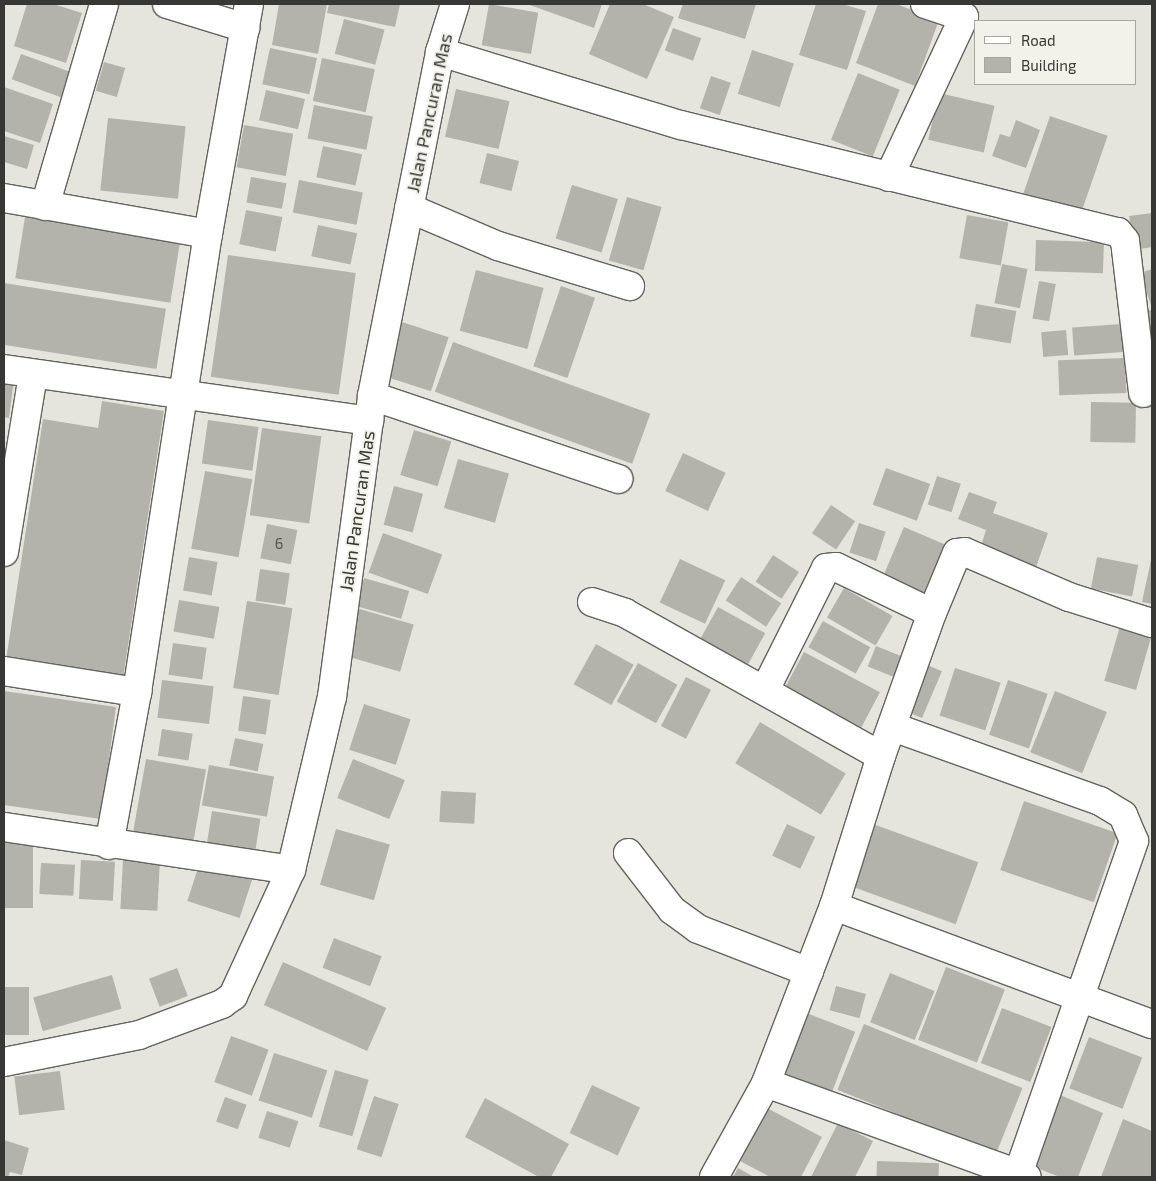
<!DOCTYPE html>
<style>
body{margin:0}
#map{position:relative;width:1156px;height:1181px;overflow:hidden;background:#e5e5dd;font-family:"Exo 2",sans-serif}
div>[style]{position:absolute}
.building>*{inset:0;background:#b3b3ac;transform-origin:0 0}
.roads{filter:drop-shadow(1px 0 #64645e) drop-shadow(-1px 0 #64645e) drop-shadow(0 1px #64645e) drop-shadow(0 -1px #64645e)}
.minor>*{height:28px;margin:-14px;padding:0 14px;transform-origin:14px;border-radius:14px;background:#fff}
span{translate:-50% -50%;white-space:nowrap;text-align:center;line-height:1.15;-webkit-text-stroke:4px #f2f2ea;paint-order:stroke}
.number-label{font-size:15px;color:#565652}
.number-label span{-webkit-text-stroke-width:0}
.street-label{font-size:18px;color:#373734}
.frame{position:absolute;inset:0;border:5px solid #373734;pointer-events:none}
.legend{position:absolute;left:974px;top:20px;width:162px;height:65px;box-sizing:border-box;background:#f2f2ea;border:1px solid #a7a7a1;margin:0;padding:6px 9px;list-style:none;font-size:15px;color:#373734}
.legend li{display:flex;align-items:center;gap:10px;height:25px}
.legend b{width:25px;border:1px solid #a7a7a1}
</style>
<div id="map">
<div class="building">
<i style="clip-path:polygon(27px 4px,53px 4px,82px 13px,66px 63px,14px 46px)"></i>
<i style="clip-path:polygon(279px 4px,327px 4px,318px 54px,272px 45px)"></i>
<i style="clip-path:polygon(329px 4px,400px 4px,395px 27px,327px 13px)"></i>
<i style="left:489px;top:4px;width:50px;height:42px;rotate:10deg"></i>
<i style="clip-path:polygon(527px 4px,602px 4px,594px 28px)"></i>
<i style="clip-path:polygon(610px 4px,643px 4px,674px 17px,647px 79px,589px 54px)"></i>
<i style="clip-path:polygon(683px 4px,756px 4px,745px 39px,678px 18px)"></i>
<i style="clip-path:polygon(816px 4px,842px 4px,866px 11px,847px 70px,799px 55px)"></i>
<i style="clip-path:polygon(878px 4px,896px 4px,939px 20px,915px 86px,856px 63px)"></i>
<i style="left:344px;top:19px;width:42px;height:36px;rotate:15deg"></i>
<i style="left:673px;top:28px;width:30px;height:24px;rotate:20deg"></i>
<i style="left:270px;top:48px;width:48px;height:37px;rotate:12deg"></i>
<i style="left:752px;top:50px;width:44px;height:46px;rotate:18deg"></i>
<i style="left:21px;top:54px;width:55px;height:27px;rotate:20deg"></i>
<i style="left:322px;top:58px;width:54px;height:44px;rotate:12deg"></i>
<i style="left:104px;top:62px;width:22px;height:30px;rotate:16deg"></i>
<i style="left:858px;top:73px;width:45px;height:72px;rotate:22deg"></i>
<i style="left:711px;top:76px;width:21px;height:34px;rotate:19deg"></i>
<i style="clip-path:polygon(4px 87px,53px 104px,40px 143px,4px 131px)"></i>
<i style="left:456px;top:89px;width:55px;height:49px;rotate:13deg"></i>
<i style="left:266px;top:90px;width:40px;height:31px;rotate:13deg"></i>
<i style="left:939px;top:93px;width:57px;height:48px;rotate:13deg"></i>
<i style="left:314px;top:105px;width:60px;height:34px;rotate:11deg"></i>
<i style="left:1050px;top:116px;width:61px;height:93px;rotate:19deg"></i>
<i style="left:108px;top:118px;width:78px;height:73px;rotate:6deg"></i>
<i style="clip-path:polygon(1016px 120px,1040px 130px,1026px 168px,992px 156px,1000px 134px,1010px 137px)"></i>
<i style="left:244px;top:125px;width:50px;height:43px;rotate:10deg"></i>
<i style="clip-path:polygon(4px 136px,34px 145px,27px 169px,4px 162px)"></i>
<i style="left:323px;top:146px;width:40px;height:32px;rotate:12deg"></i>
<i style="left:487px;top:153px;width:33px;height:31px;rotate:14deg"></i>
<i style="left:251px;top:177px;width:36px;height:26px;rotate:10deg"></i>
<i style="left:299px;top:180px;width:65px;height:33px;rotate:11deg"></i>
<i style="left:572px;top:185px;width:48px;height:56px;rotate:17deg"></i>
<i style="left:627px;top:197px;width:36px;height:66px;rotate:16deg"></i>
<i style="left:246px;top:210px;width:37px;height:35px;rotate:11deg"></i>
<i style="clip-path:polygon(1152px 213px,1152px 247px,1134px 250px,1129px 216px)"></i>
<i style="left:967px;top:215px;width:42px;height:44px;rotate:10deg"></i>
<i style="left:25px;top:217px;width:157px;height:62px;rotate:9deg"></i>
<i style="left:318px;top:225px;width:40px;height:32px;rotate:12deg"></i>
<i style="left:1036px;top:240px;width:68px;height:31px;rotate:2deg"></i>
<i style="left:228px;top:255px;width:129px;height:123px;rotate:8deg"></i>
<i style="left:1002px;top:264px;width:26px;height:40px;rotate:11deg"></i>
<i style="clip-path:polygon(1152px 269px,1152px 305px,1151px 305px,1140px 273px)"></i>
<i style="left:476px;top:270px;width:70px;height:63px;rotate:15deg"></i>
<i style="left:1039px;top:281px;width:17px;height:38px;rotate:10deg"></i>
<i style="left:4px;top:283px;width:164px;height:61px;rotate:9deg"></i>
<i style="left:561px;top:286px;width:36px;height:85px;rotate:19deg"></i>
<i style="left:976px;top:304px;width:41px;height:33px;rotate:10deg"></i>
<i style="clip-path:polygon(1152px 310px,1152px 345px,1147px 346px,1142px 312px)"></i>
<i style="left:402px;top:322px;width:49px;height:57px;rotate:18deg"></i>
<i style="left:1122px;top:324px;width:28px;height:50px;rotate:86deg"></i>
<i style="left:1066px;top:330px;width:25px;height:25px;rotate:85deg"></i>
<i style="left:453px;top:342px;width:210px;height:53px;rotate:20deg"></i>
<i style="left:1125px;top:358px;width:35px;height:67px;rotate:88deg"></i>
<i style="clip-path:polygon(4px 378px,14px 379px,9px 418px,4px 417px)"></i>
<i style="clip-path:polygon(102px 401px,164px 411px,123px 678px,6px 660px,43px 419px,98px 428px)"></i>
<i style="left:1091px;top:402px;width:45px;height:40px;rotate:1deg"></i>
<i style="left:208px;top:420px;width:51px;height:44px;rotate:8deg"></i>
<i style="left:262px;top:428px;width:60px;height:88px;rotate:8deg"></i>
<i style="left:414px;top:430px;width:39px;height:47px;rotate:17deg"></i>
<i style="left:683px;top:453px;width:47px;height:42px;rotate:25deg"></i>
<i style="left:458px;top:459px;width:53px;height:51px;rotate:16deg"></i>
<i style="left:886px;top:468px;width:47px;height:39px;rotate:20deg"></i>
<i style="left:205px;top:471px;width:48px;height:79px;rotate:10deg"></i>
<i style="left:937px;top:476px;width:25px;height:30px;rotate:18deg"></i>
<i style="left:394px;top:486px;width:30px;height:40px;rotate:15deg"></i>
<i style="clip-path:polygon(969px 492px,997px 502px,993px 513px,1048px 533px,1035px 570px,980px 549px,986px 530px,958px 519px)"></i>
<i style="left:831px;top:505px;width:29px;height:34px;rotate:34deg"></i>
<i style="left:859px;top:523px;width:28px;height:31px;rotate:18deg"></i>
<i style="left:267px;top:524px;width:31px;height:35px;rotate:11deg"></i>
<i style="left:904px;top:527px;width:44px;height:58px;rotate:23deg"></i>
<i style="left:383px;top:533px;width:63px;height:42px;rotate:20deg"></i>
<i style="left:773px;top:555px;width:31px;height:32px;rotate:33deg"></i>
<i style="left:189px;top:557px;width:29px;height:34px;rotate:10deg"></i>
<i style="left:1097px;top:557px;width:42px;height:32px;rotate:11deg"></i>
<i style="left:680px;top:559px;width:50px;height:48px;rotate:25deg"></i>
<i style="clip-path:polygon(1151px 560px,1152px 560px,1152px 604px,1142px 602px)"></i>
<i style="left:260px;top:569px;width:30px;height:32px;rotate:8deg"></i>
<i style="left:741px;top:577px;width:48px;height:28px;rotate:33deg"></i>
<i style="left:364px;top:578px;width:47px;height:29px;rotate:16deg"></i>
<i style="left:844px;top:588px;width:56px;height:34px;rotate:30deg"></i>
<i style="left:179px;top:600px;width:41px;height:32px;rotate:10deg"></i>
<i style="left:247px;top:601px;width:46px;height:88px;rotate:9deg"></i>
<i style="left:718px;top:607px;width:54px;height:39px;rotate:29deg"></i>
<i style="left:356px;top:608px;width:60px;height:49px;rotate:16deg"></i>
<i style="left:823px;top:621px;width:54px;height:30px;rotate:29deg"></i>
<i style="left:1120px;top:626px;width:33px;height:57px;rotate:16deg"></i>
<i style="left:173px;top:643px;width:34px;height:32px;rotate:8deg"></i>
<i style="left:596px;top:644px;width:43px;height:46px;rotate:29deg"></i>
<i style="left:876px;top:646px;width:31px;height:22px;rotate:22deg"></i>
<i style="left:804px;top:652px;width:86px;height:40px;rotate:28deg"></i>
<i style="left:918px;top:661px;width:26px;height:51px;rotate:23deg"></i>
<i style="left:638px;top:663px;width:45px;height:44px;rotate:29deg"></i>
<i style="left:955px;top:668px;width:48px;height:50px;rotate:18deg"></i>
<i style="left:686px;top:677px;width:28px;height:55px;rotate:27deg"></i>
<i style="left:162px;top:680px;width:52px;height:38px;rotate:7deg"></i>
<i style="left:1008px;top:680px;width:42px;height:58px;rotate:19deg"></i>
<i style="clip-path:polygon(4px 691px,116px 707px,101px 819px,4px 805px)"></i>
<i style="left:1055px;top:691px;width:56px;height:66px;rotate:22deg"></i>
<i style="left:243px;top:696px;width:28px;height:35px;rotate:8deg"></i>
<i style="left:364px;top:704px;width:49px;height:48px;rotate:18deg"></i>
<i style="left:760px;top:722px;width:100px;height:48px;rotate:31deg"></i>
<i style="left:162px;top:729px;width:31px;height:27px;rotate:9deg"></i>
<i style="left:235px;top:738px;width:29px;height:28px;rotate:12deg"></i>
<i style="left:146px;top:759px;width:61px;height:74px;rotate:10deg"></i>
<i style="left:353px;top:759px;width:56px;height:42px;rotate:22deg"></i>
<i style="left:209px;top:765px;width:66px;height:41px;rotate:10deg"></i>
<i style="left:441px;top:791px;width:35px;height:31px;rotate:3deg"></i>
<i style="left:1024px;top:801px;width:99px;height:73px;rotate:19deg"></i>
<i style="left:212px;top:811px;width:49px;height:42px;rotate:9deg"></i>
<i style="left:787px;top:824px;width:31px;height:35px;rotate:25deg"></i>
<i style="left:873px;top:824px;width:112px;height:66px;rotate:20deg"></i>
<i style="left:336px;top:829px;width:56px;height:58px;rotate:16deg"></i>
<i style="left:4px;top:843px;width:29px;height:65px"></i>
<i style="left:123px;top:859px;width:37px;height:50px;rotate:3deg"></i>
<i style="left:81px;top:860px;width:34px;height:39px;rotate:3deg"></i>
<i style="left:200px;top:862px;width:55px;height:41px;rotate:18deg"></i>
<i style="left:41px;top:863px;width:34px;height:31px;rotate:3deg"></i>
<i style="left:334px;top:938px;width:51px;height:32px;rotate:21deg"></i>
<i style="left:283px;top:962px;width:113px;height:47px;rotate:24deg"></i>
<i style="left:946px;top:967px;width:63px;height:78px;rotate:21deg"></i>
<i style="left:177px;top:968px;width:30px;height:30px;rotate:69deg"></i>
<i style="left:890px;top:973px;width:48px;height:53px;rotate:22deg"></i>
<i style="left:112px;top:975px;width:35px;height:82px;rotate:74deg"></i>
<i style="left:836px;top:986px;width:31px;height:25px;rotate:15deg"></i>
<i style="left:4px;top:987px;width:25px;height:48px"></i>
<i style="left:1002px;top:1008px;width:53px;height:59px;rotate:21deg"></i>
<i style="left:801px;top:1011px;width:58px;height:65px;rotate:21deg"></i>
<i style="left:864px;top:1024px;width:171px;height:71px;rotate:22deg"></i>
<i style="left:231px;top:1036px;width:40px;height:49px;rotate:20deg"></i>
<i style="left:1089px;top:1037px;width:57px;height:55px;rotate:21deg"></i>
<i style="left:274px;top:1053px;width:56px;height:50px;rotate:18deg"></i>
<i style="left:335px;top:1070px;width:35px;height:59px;rotate:16deg"></i>
<i style="left:60px;top:1071px;width:39px;height:46px;rotate:83deg"></i>
<i style="left:592px;top:1085px;width:53px;height:53px;rotate:25deg"></i>
<i style="clip-path:polygon(1053px 1092px,1103px 1113px,1078px 1177px,1060px 1177px,1024px 1163px)"></i>
<i style="left:374px;top:1096px;width:26px;height:56px;rotate:18deg"></i>
<i style="left:225px;top:1097px;width:23px;height:26px;rotate:20deg"></i>
<i style="clip-path:polygon(485px 1098px,569px 1144px,551px 1177px,539px 1177px,465px 1137px)"></i>
<i style="clip-path:polygon(767px 1108px,822px 1137px,801px 1177px,770px 1177px,740px 1161px)"></i>
<i style="left:267px;top:1111px;width:33px;height:28px;rotate:18deg"></i>
<i style="clip-path:polygon(1123px 1119px,1152px 1131px,1152px 1177px,1101px 1177px)"></i>
<i style="clip-path:polygon(838px 1123px,873px 1141px,855px 1177px,811px 1177px)"></i>
<i style="clip-path:polygon(4px 1140px,29px 1148px,22px 1175px,10px 1172px,8px 1177px,4px 1177px)"></i>
<i style="left:877px;top:1161px;width:62px;height:16px;rotate:2deg"></i>
<i style="clip-path:polygon(738px 1168px,754px 1177px,733px 1177px)"></i>
</div>
<div class="roads">
<div class="minor">
<i style="left:167px;top:4px;width:82px;rotate:17.1deg"></i>
<i style="left:440px;top:52px;width:252px;rotate:16.9deg"></i>
<i style="left:681px;top:125px;width:450px;rotate:13.8deg"></i>
<i style="left:1118px;top:232px;width:11px;rotate:52deg"></i>
<i style="left:1125px;top:241px;width:153px;rotate:83.2deg"></i>
<i style="left:889px;top:177px;width:177px;rotate:-64.9deg"></i>
<i style="left:964px;top:17px;width:41px;rotate:-161.6deg"></i>
<i style="left:4px;top:198px;width:207px;rotate:10deg"></i>
<i style="left:45px;top:206px;width:210px;rotate:-73.7deg"></i>
<i style="left:409px;top:208px;width:97px;rotate:23.1deg"></i>
<i style="left:498px;top:246px;width:138px;rotate:16.9deg"></i>
<i style="left:4px;top:369px;width:369px;rotate:8.1deg"></i>
<i style="left:372px;top:396px;width:260px;rotate:18.6deg"></i>
<i style="left:4px;top:552px;width:180px;rotate:-80.7deg"></i>
<i style="left:592px;top:602px;width:35px;rotate:18deg"></i>
<i style="left:625px;top:613px;width:293px;rotate:29.2deg"></i>
<i style="left:4px;top:671px;width:135px;rotate:9deg"></i>
<i style="left:765px;top:690px;width:136px;rotate:-63.4deg"></i>
<i style="left:826px;top:568px;width:10px;rotate:-6deg"></i>
<i style="left:836px;top:567px;width:106px;rotate:25.6deg"></i>
<i style="left:893px;top:727px;width:220px;rotate:19.7deg"></i>
<i style="left:1100px;top:801px;width:27px;rotate:31deg"></i>
<i style="left:1123px;top:815px;width:28px;rotate:67deg"></i>
<i style="left:1134px;top:841px;width:353px;rotate:109.2deg"></i>
<i style="left:4px;top:827px;width:290px;rotate:8.5deg"></i>
<i style="left:109px;top:845px;width:156px;rotate:-79.6deg"></i>
<i style="left:137px;top:692px;width:463px;rotate:-81.2deg"></i>
<i style="left:208px;top:234px;width:234px;rotate:-79.9deg"></i>
<i style="left:628px;top:853px;width:72px;rotate:52.3deg"></i>
<i style="left:672px;top:910px;width:32px;rotate:36deg"></i>
<i style="left:698px;top:929px;width:119px;rotate:21.2deg"></i>
<i style="left:834px;top:906px;width:339px;rotate:20.4deg"></i>
<i style="left:4px;top:1062px;width:138px;rotate:-11.3deg"></i>
<i style="left:139px;top:1035px;width:89px;rotate:-20.5deg"></i>
<i style="left:222px;top:1004px;width:14px;rotate:-36deg"></i>
<i style="left:233px;top:996px;width:139px;rotate:-65.3deg"></i>
<i style="left:291px;top:870px;width:178px;rotate:-76.7deg"></i>
<i style="left:332px;top:697px;width:304px;rotate:-82.4deg"></i>
<i style="left:372px;top:396px;width:351px;rotate:-78.8deg"></i>
<i style="left:440px;top:52px;width:50px;rotate:-72.6deg"></i>
<i style="left:766px;top:1083px;width:277px;rotate:19.8deg"></i>
<i style="left:714px;top:1177px;width:107px;rotate:-61deg"></i>
<i style="left:766px;top:1083px;width:190px;rotate:-69deg"></i>
<i style="left:834px;top:906px;width:157px;rotate:-72.6deg"></i>
<i style="left:881px;top:756px;width:152px;rotate:-70.4deg"></i>
<i style="left:932px;top:613px;width:65px;rotate:-67.4deg"></i>
<i style="left:957px;top:553px;width:8px;rotate:-7deg"></i>
<i style="left:965px;top:552px;width:113px;rotate:23.4deg"></i>
<i style="left:1069px;top:597px;width:87px;rotate:17.4deg"></i>
</div>
</div>
<div class="number-label">
<span style="left:279px;top:544px">6</span>
</div>
<div class="street-label">
<span style="left:429px;top:113px;rotate:-78deg">Jalan Pancuran Mas</span>
<span style="left:357px;top:511px;rotate:-82deg">Jalan Pancuran Mas</span>
</div>
<div class="frame"></div>
<ul class="legend">
<li><b style="height:6px;background:#fff"></b>Road</li>
<li><b style="height:14px;background:#b3b3ac"></b>Building</li>
</ul>
</div>
